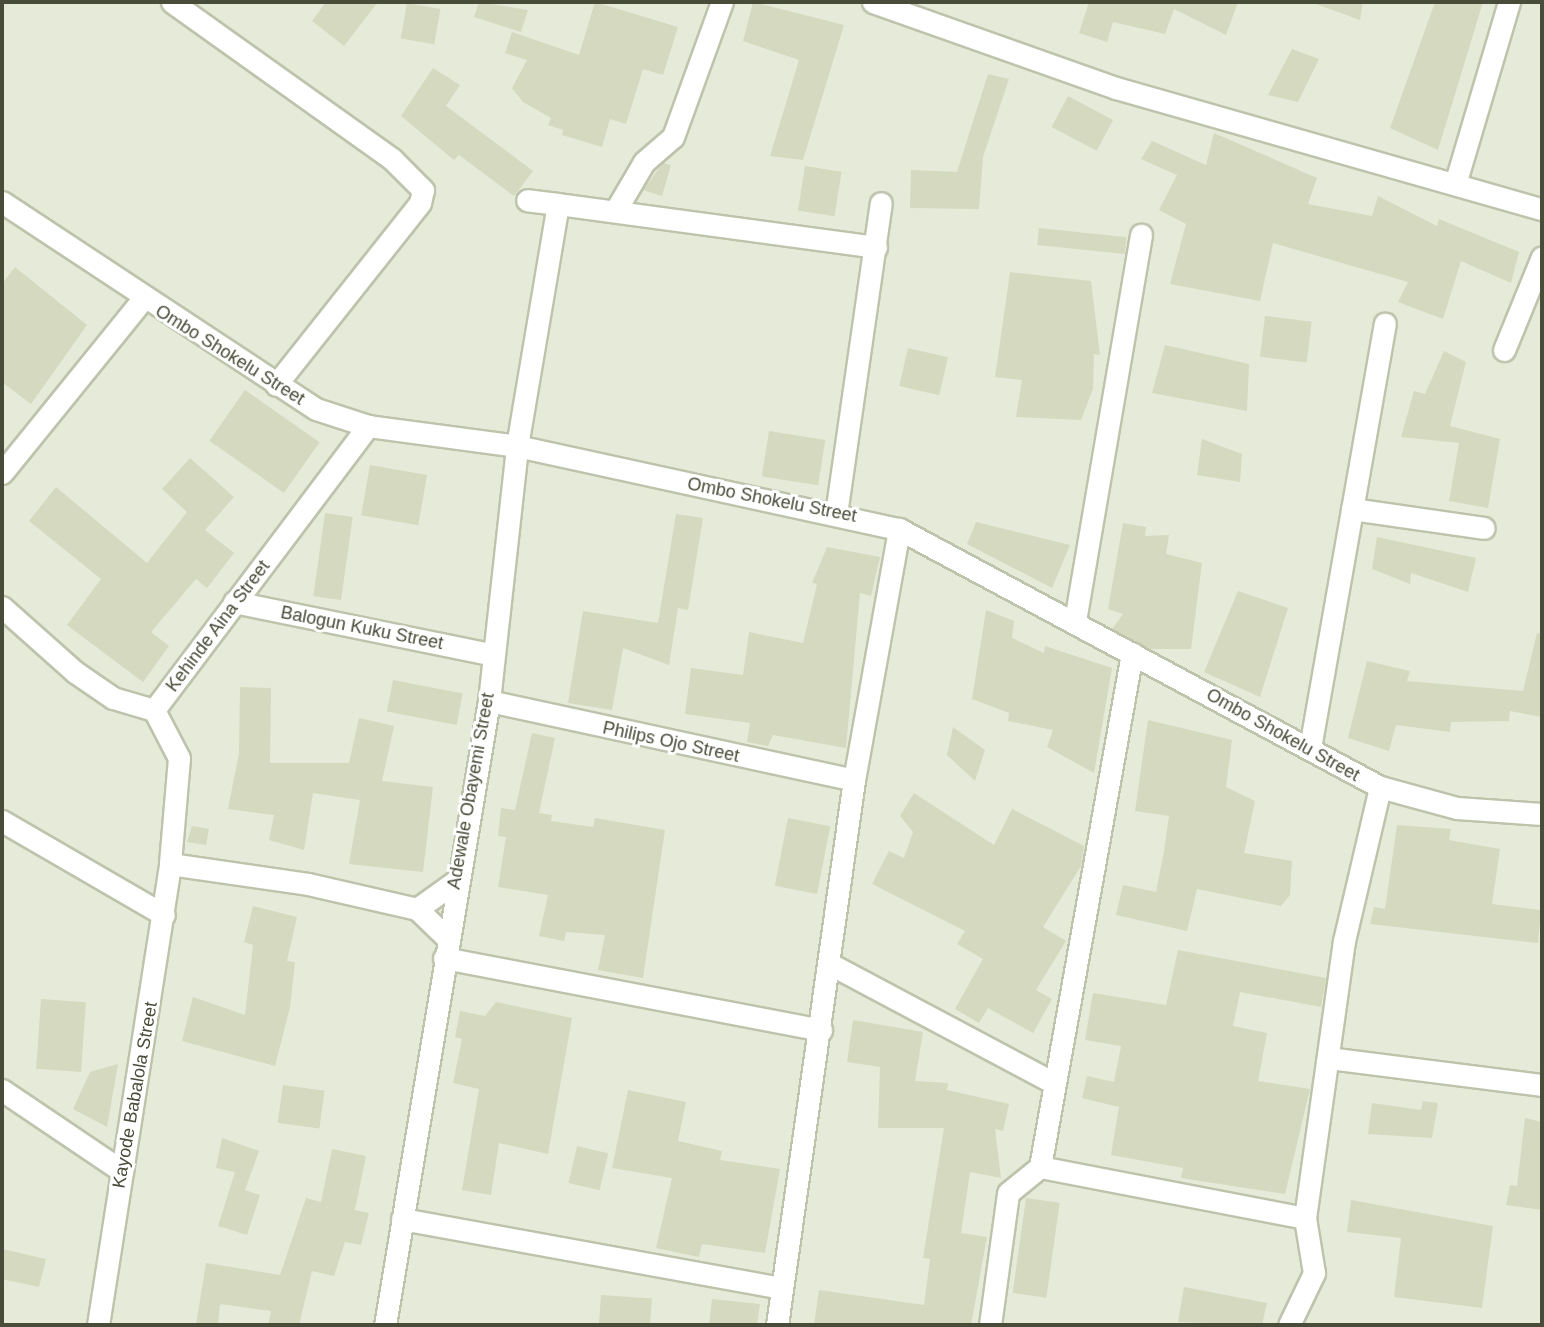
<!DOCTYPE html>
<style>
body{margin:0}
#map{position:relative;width:1544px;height:1327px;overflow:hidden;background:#f3f6eb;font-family:Helvetica,sans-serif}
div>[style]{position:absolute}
.residential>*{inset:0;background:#e6ebd9;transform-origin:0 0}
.building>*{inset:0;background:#d4d9bf;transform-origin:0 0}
.roads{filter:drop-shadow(2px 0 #bec3ac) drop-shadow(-2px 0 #bec3ac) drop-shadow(0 2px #bec3ac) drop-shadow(0 -2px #bec3ac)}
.street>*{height:21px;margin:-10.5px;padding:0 10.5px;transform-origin:10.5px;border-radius:10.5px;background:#fff}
span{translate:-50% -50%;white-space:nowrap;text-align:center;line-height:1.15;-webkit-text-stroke:6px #fff;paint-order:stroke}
.street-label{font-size:18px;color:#484c38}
.frame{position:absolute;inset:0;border:4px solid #484c38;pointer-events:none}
</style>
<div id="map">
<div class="residential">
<i style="left:2px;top:2px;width:1540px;height:1323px"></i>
</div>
<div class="building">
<i style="clip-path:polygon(326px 2px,378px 2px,344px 46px,312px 21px)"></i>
<i style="clip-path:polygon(479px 2px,528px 10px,521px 32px,474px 17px)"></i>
<i style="clip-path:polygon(595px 2px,678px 27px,663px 75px,643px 69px,626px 124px,610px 119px,602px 147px,562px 135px,563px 130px,548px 125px,551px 118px,523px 102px,512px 88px,527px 60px,505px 53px,512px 32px,579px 55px)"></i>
<i style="clip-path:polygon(753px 2px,844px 25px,803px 160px,770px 156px,799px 60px,743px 41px)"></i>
<i style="clip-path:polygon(1089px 2px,1238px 2px,1226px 35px,1174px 9px,1165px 34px,1113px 22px,1107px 42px,1079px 33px)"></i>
<i style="clip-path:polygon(1316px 2px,1363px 2px,1360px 20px,1316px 4px)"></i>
<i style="clip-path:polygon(1435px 2px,1483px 2px,1438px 150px,1390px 128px)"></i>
<i style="left:407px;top:3px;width:34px;height:36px;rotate:10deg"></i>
<i style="clip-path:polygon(1292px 49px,1319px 59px,1298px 102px,1268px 95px)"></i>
<i style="clip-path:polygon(433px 68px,460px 85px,446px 106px,533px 171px,514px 196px,459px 155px,454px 160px,401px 116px)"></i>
<i style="clip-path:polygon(988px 74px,1009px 79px,983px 157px,979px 209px,910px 208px,911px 170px,957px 172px)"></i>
<i style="left:1068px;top:96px;width:51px;height:35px;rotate:28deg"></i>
<i style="clip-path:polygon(1214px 133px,1317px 178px,1308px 204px,1372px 216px,1378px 196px,1437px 226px,1439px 219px,1519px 252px,1511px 283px,1461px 261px,1443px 319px,1398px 302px,1408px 282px,1273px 243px,1260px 301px,1170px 284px,1186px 224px,1159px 210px,1177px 175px,1141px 159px,1152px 141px,1206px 165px)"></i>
<i style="clip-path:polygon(663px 163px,671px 165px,662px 196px,643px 190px)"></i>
<i style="left:805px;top:166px;width:37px;height:45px;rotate:9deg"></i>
<i style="left:1039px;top:228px;width:88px;height:17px;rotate:6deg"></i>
<i style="clip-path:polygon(15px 267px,87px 325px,31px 404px,2px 382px,2px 284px)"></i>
<i style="clip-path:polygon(1010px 272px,1091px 281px,1100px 355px,1094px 354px,1093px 389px,1081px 420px,1016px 417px,1022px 380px,995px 377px)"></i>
<i style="left:1265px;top:316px;width:47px;height:41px;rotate:7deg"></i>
<i style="clip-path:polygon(1165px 345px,1249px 364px,1247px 411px,1152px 393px)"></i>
<i style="left:908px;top:348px;width:41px;height:39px;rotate:13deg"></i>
<i style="clip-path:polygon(1444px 351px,1466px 362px,1450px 426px,1500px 439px,1488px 508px,1449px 501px,1459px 443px,1401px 437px,1414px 391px,1425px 394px)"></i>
<i style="left:245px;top:390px;width:91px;height:62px;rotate:35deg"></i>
<i style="left:769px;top:431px;width:57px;height:46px;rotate:9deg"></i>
<i style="clip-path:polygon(1202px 439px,1242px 454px,1240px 482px,1197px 475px)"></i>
<i style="clip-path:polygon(190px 458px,234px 497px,205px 530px,234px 553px,207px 588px,196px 579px,151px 632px,169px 646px,143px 682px,67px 625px,101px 579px,29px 521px,56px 487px,147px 563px,187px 512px,162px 489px)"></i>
<i style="left:370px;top:465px;width:58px;height:51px;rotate:10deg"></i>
<i style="left:325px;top:513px;width:28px;height:84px;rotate:8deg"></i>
<i style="clip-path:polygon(676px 514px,703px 518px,688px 610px,678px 608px,669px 665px,623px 648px,612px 710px,568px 703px,583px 611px,658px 623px)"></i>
<i style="clip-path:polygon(976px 522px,1070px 545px,1052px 588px,967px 544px)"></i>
<i style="clip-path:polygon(1123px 523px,1146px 527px,1145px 536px,1169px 535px,1166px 554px,1202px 563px,1191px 649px,1150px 649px,1112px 629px,1123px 614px,1108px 609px)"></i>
<i style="clip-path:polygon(1377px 537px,1476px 558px,1468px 592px,1411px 573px,1410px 584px,1372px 569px)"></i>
<i style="clip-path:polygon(827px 547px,880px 557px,871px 596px,860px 593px,846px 748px,773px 735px,768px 746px,747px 742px,750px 723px,685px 714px,691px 668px,743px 675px,749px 632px,803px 643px,817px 584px,812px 583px)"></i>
<i style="clip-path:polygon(1238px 591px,1288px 608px,1260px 697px,1204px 672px)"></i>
<i style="clip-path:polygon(986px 610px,1014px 621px,1012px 638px,1044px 653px,1045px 646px,1112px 668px,1094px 773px,1047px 747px,1053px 730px,1008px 721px,1009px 713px,972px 699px)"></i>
<i style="clip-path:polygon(1537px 633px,1542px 634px,1542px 717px,1510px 711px,1509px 721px,1451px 722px,1450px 732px,1396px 725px,1389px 751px,1348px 738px,1367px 661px,1410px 671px,1407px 681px,1523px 691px)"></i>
<i style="left:393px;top:680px;width:71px;height:32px;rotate:11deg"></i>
<i style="clip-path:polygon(240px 687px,271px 688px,270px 763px,349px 763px,359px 718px,394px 726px,382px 781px,433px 787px,423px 872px,349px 864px,360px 800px,313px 793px,304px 850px,269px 840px,274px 815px,228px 809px,239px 753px)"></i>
<i style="clip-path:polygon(1148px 720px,1232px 740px,1226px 787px,1255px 801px,1244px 853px,1292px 861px,1290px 895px,1281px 906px,1197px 889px,1187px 931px,1116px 915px,1123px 885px,1156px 892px,1164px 851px,1169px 816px,1135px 811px)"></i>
<i style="clip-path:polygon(953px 727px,985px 750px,975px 781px,947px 755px)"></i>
<i style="clip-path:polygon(532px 733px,555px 738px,539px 813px,552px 815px,551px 821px,593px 827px,595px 818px,665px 830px,643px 978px,598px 970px,605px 935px,566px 932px,564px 941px,539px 936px,548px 895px,498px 887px,506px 837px,498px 836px,501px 808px,515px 810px)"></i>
<i style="clip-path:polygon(914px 793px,994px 845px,1012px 809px,1084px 846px,1081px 866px,1043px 927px,1066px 941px,1036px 990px,1052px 999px,1033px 1033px,988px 1008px,979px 1023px,955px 1009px,983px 959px,957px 944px,965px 931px,872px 884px,889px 851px,904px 858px,913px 832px,900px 816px)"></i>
<i style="left:788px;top:818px;width:43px;height:69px;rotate:11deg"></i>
<i style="clip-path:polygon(1397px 825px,1451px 829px,1449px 840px,1500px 849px,1492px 904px,1541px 910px,1538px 943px,1370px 924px,1374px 907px,1385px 909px)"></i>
<i style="clip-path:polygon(192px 826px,209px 829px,206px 845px,187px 842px)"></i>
<i style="clip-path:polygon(253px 906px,297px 917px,287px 961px,295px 962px,290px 1007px,275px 1066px,182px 1041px,193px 997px,245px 1015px,253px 945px,244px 942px)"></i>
<i style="clip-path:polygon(1178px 950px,1326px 978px,1321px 1007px,1240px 992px,1233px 1026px,1267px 1033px,1258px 1081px,1310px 1089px,1285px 1194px,1181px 1178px,1183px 1168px,1111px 1155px,1119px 1107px,1082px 1098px,1087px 1076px,1114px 1082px,1121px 1046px,1085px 1040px,1093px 993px,1166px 1005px)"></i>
<i style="left:41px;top:999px;width:45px;height:70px;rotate:4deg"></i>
<i style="clip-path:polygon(496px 1002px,572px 1018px,548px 1154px,499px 1143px,491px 1195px,462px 1190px,479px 1089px,453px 1083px,462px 1039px,455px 1037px,460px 1011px,485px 1016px)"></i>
<i style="clip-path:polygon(853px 1020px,923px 1032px,915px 1081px,948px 1083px,947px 1090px,1009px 1104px,1003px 1131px,995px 1129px,1001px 1178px,970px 1172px,961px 1233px,987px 1237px,971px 1325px,814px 1325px,819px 1290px,924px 1305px,930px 1259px,923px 1258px,944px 1128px,878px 1128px,880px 1067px,847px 1062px)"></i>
<i style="clip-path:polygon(118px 1064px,107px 1127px,73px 1109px,90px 1072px)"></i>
<i style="left:283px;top:1085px;width:42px;height:38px;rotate:8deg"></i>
<i style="clip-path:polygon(628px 1090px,686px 1102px,678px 1141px,722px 1151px,720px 1160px,780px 1169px,765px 1253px,702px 1244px,699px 1257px,656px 1248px,672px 1178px,612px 1168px)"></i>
<i style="clip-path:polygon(1423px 1101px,1438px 1103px,1432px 1138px,1368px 1134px,1372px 1103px,1421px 1110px)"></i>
<i style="clip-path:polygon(1525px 1118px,1542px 1122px,1542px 1210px,1506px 1205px,1510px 1185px,1517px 1186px)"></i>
<i style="clip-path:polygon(222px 1138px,259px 1151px,245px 1190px,260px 1195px,247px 1235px,218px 1226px,235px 1172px,216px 1168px)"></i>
<i style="left:577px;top:1146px;width:32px;height:38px;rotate:13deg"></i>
<i style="clip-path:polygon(332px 1149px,366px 1156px,355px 1210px,369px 1213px,361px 1245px,345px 1242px,334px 1276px,312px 1271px,299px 1325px,268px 1325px,271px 1311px,220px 1304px,218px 1325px,196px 1325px,206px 1263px,280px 1275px,306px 1198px,321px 1202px)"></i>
<i style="left:1026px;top:1198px;width:34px;height:96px;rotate:8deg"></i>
<i style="clip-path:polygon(1351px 1200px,1493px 1226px,1482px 1308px,1394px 1297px,1401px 1238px,1347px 1232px)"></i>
<i style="clip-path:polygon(2px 1249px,46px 1259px,39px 1287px,2px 1279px)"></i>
<i style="clip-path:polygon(1184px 1287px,1267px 1303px,1262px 1325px,1178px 1322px)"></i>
<i style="left:601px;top:1295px;width:51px;height:29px;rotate:4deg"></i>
<i style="clip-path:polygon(712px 1299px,760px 1304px,757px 1325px,709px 1325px)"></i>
</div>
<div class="roads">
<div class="street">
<i style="left:172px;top:2px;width:270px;rotate:35.5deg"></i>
<i style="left:392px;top:159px;width:44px;rotate:45deg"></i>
<i style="left:423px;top:190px;width:13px;rotate:103deg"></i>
<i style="left:420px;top:203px;width:232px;rotate:128.4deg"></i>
<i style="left:873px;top:2px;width:258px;rotate:19.5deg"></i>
<i style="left:1116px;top:88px;width:443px;rotate:15.9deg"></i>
<i style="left:1456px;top:181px;width:187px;rotate:-73.5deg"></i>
<i style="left:2px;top:202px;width:376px;rotate:33.4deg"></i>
<i style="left:316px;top:409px;width:55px;rotate:18.1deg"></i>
<i style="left:368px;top:426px;width:150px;rotate:7.6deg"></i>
<i style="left:517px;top:446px;width:391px;rotate:12.3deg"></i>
<i style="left:899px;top:529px;width:546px;rotate:28.21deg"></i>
<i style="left:1380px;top:787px;width:80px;rotate:15.3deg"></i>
<i style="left:1457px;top:808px;width:85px;rotate:4deg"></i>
<i style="left:558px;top:204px;width:321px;rotate:7.7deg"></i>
<i style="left:617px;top:208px;width:53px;rotate:-59.6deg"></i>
<i style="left:644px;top:162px;width:38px;rotate:-41deg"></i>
<i style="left:673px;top:137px;width:144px;rotate:-70.1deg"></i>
<i style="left:1504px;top:350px;width:100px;rotate:-67.8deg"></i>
<i style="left:2px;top:473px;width:223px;rotate:-51deg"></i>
<i style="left:1352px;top:509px;width:133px;rotate:8.2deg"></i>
<i style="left:836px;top:514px;width:314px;rotate:-81.8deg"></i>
<i style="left:234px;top:602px;width:261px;rotate:11.5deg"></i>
<i style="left:2px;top:607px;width:98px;rotate:41.7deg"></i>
<i style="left:75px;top:672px;width:46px;rotate:34.4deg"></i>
<i style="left:113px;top:698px;width:43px;rotate:16.3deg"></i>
<i style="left:154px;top:710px;width:356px;rotate:-53deg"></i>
<i style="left:1075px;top:621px;width:392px;rotate:-80.3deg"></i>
<i style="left:489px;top:701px;width:373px;rotate:12.2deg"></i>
<i style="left:154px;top:710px;width:54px;rotate:62.5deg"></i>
<i style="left:179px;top:758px;width:106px;rotate:94.9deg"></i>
<i style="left:1310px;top:748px;width:431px;rotate:-80deg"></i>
<i style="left:2px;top:821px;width:187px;rotate:30.1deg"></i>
<i style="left:417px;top:909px;width:48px;rotate:-35.7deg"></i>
<i style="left:444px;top:958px;width:384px;rotate:10.8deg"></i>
<i style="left:830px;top:964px;width:251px;rotate:28deg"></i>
<i style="left:1328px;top:1058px;width:216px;rotate:7.2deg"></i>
<i style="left:2px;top:1090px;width:145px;rotate:34deg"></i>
<i style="left:1040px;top:1167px;width:270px;rotate:10.9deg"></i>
<i style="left:402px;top:1219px;width:385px;rotate:10.3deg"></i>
<i style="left:98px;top:1325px;width:467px;rotate:-81.1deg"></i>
<i style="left:170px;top:864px;width:139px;rotate:8.2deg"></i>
<i style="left:308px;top:884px;width:112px;rotate:12.9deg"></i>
<i style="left:417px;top:909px;width:40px;rotate:44deg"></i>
<i style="left:385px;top:1325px;width:633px;rotate:-80.54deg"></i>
<i style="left:489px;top:701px;width:257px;rotate:-83.7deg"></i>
<i style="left:517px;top:446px;width:245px;rotate:-80.4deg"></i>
<i style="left:558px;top:204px;width:31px;rotate:-173deg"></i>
<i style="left:777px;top:1325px;width:550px;rotate:-81.96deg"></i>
<i style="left:854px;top:780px;width:255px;rotate:-79.8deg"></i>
<i style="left:990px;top:1325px;width:133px;rotate:-82.2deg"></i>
<i style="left:1008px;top:1193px;width:41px;rotate:-39.1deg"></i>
<i style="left:1040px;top:1167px;width:522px;rotate:-79.85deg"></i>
<i style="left:1289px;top:1325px;width:58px;rotate:-64.3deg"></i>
<i style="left:1314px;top:1273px;width:56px;rotate:-99.3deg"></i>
<i style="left:1305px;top:1218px;width:280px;rotate:-82deg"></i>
<i style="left:1344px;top:941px;width:158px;rotate:-76.8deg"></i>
</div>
</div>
<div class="street-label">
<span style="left:230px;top:355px;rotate:32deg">Ombo Shokelu Street</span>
<span style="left:772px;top:500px;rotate:11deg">Ombo Shokelu Street</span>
<span style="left:218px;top:626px;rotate:-53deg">Kehinde Aina Street</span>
<span style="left:362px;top:628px;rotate:11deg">Balogun Kuku Street</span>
<span style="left:1283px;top:735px;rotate:29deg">Ombo Shokelu Street</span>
<span style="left:671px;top:742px;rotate:12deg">Philips Ojo Street</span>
<span style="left:471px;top:791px;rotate:-80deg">Adewale Obayemi Street</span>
<span style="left:135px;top:1095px;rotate:-80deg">Kayode Babalola Street</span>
</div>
<div class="frame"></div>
</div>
